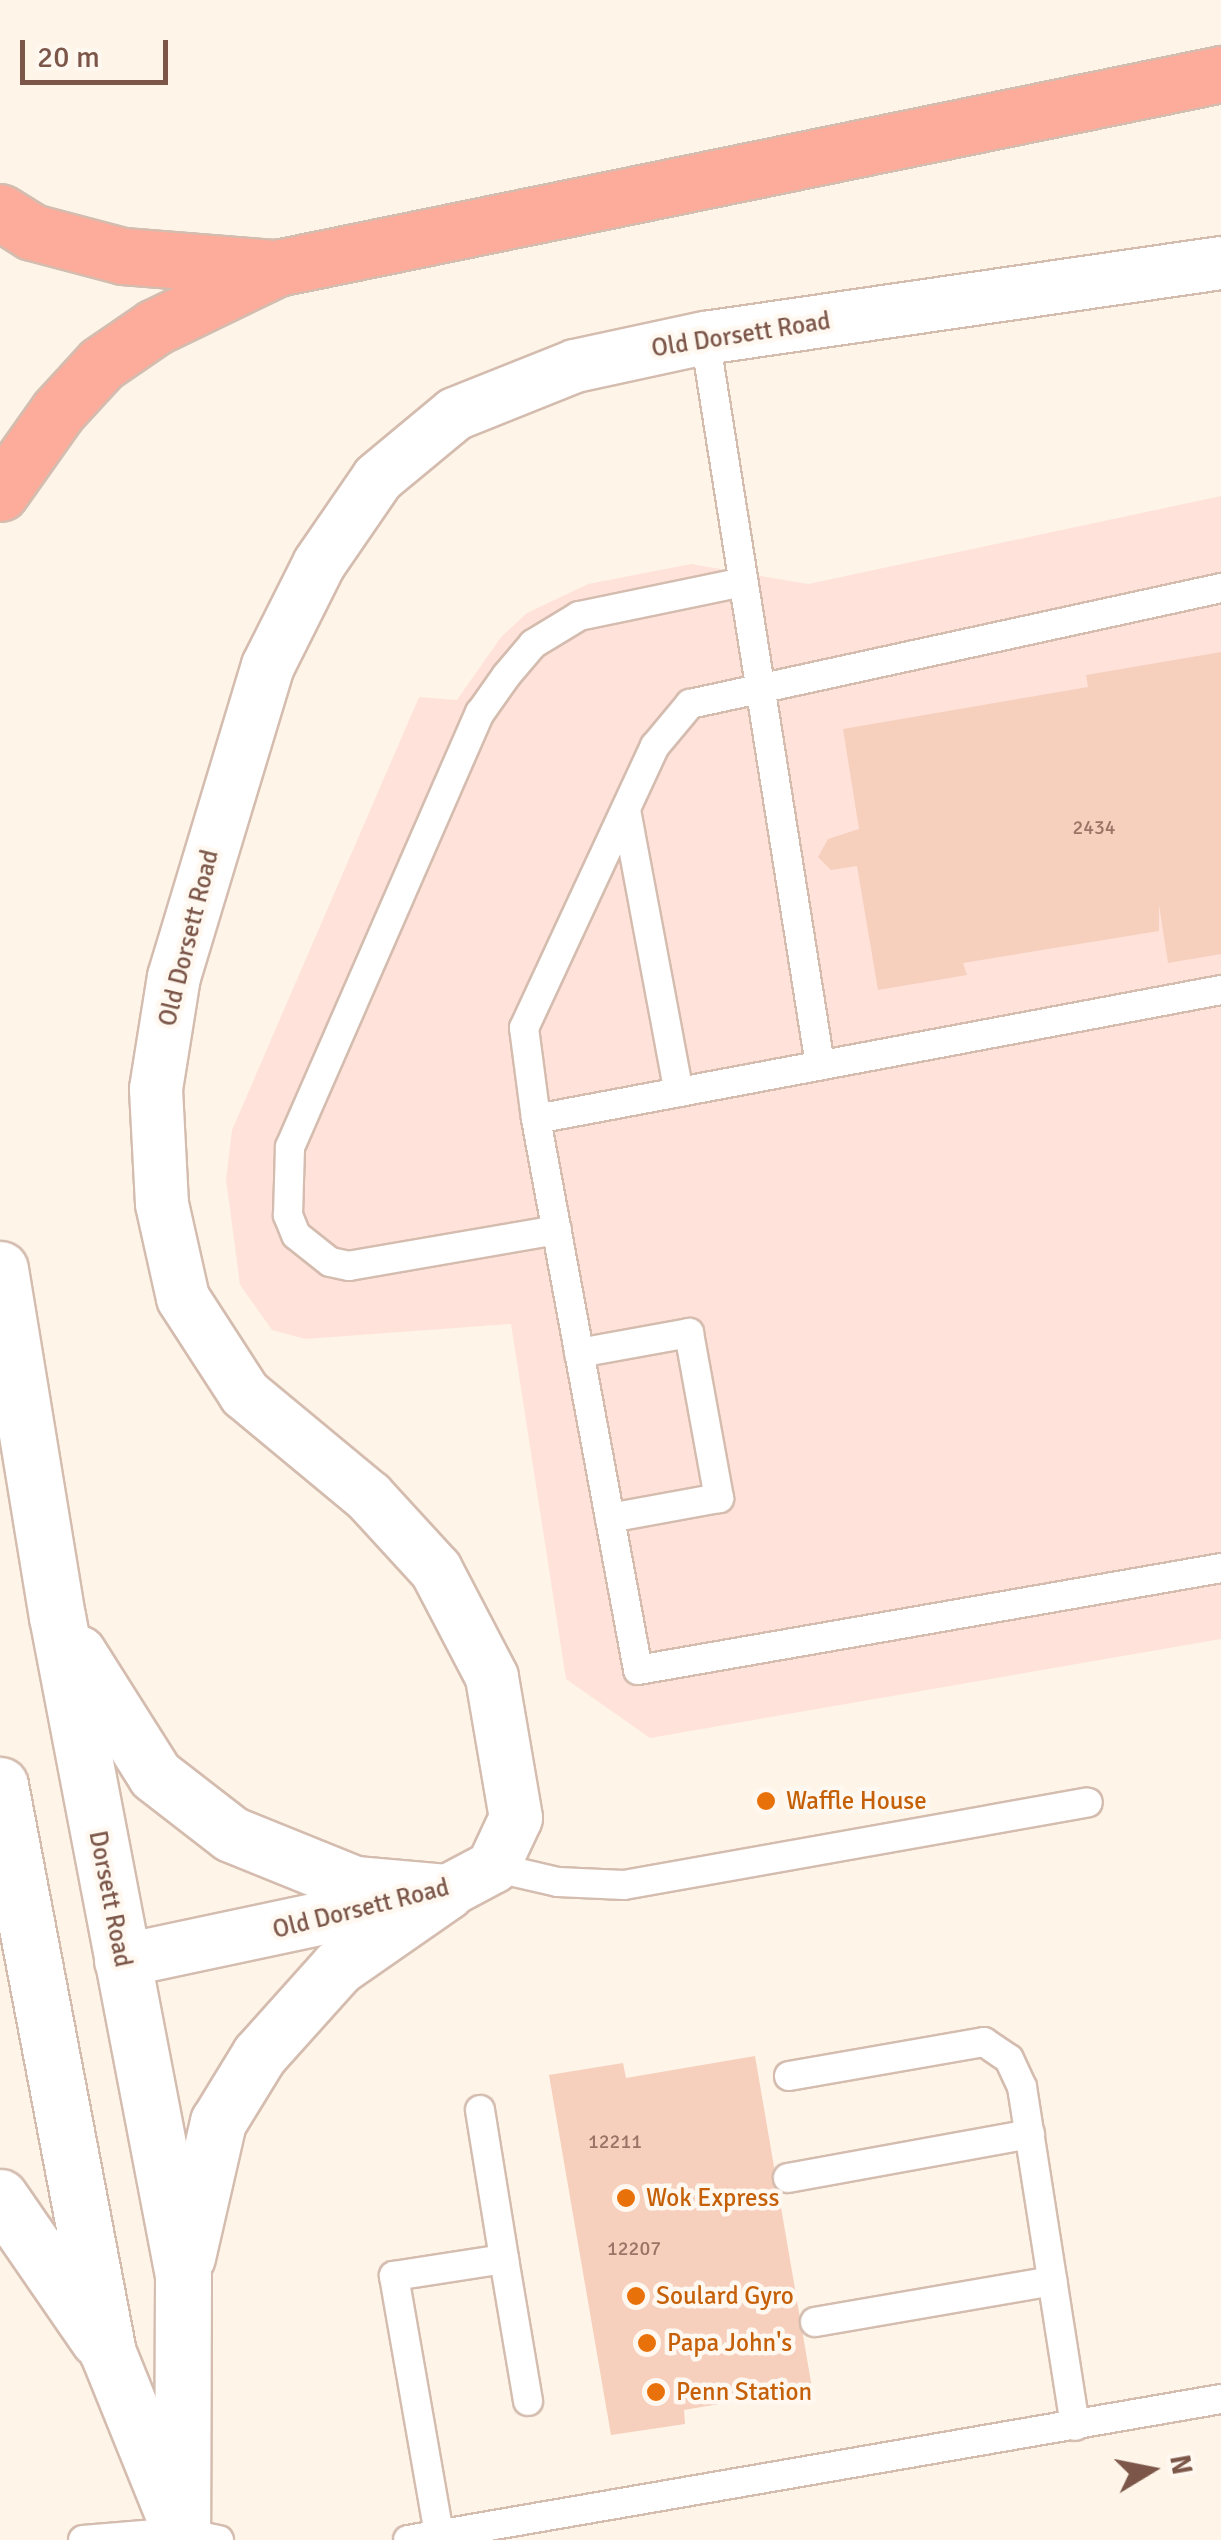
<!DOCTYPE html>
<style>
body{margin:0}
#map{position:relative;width:1221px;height:2540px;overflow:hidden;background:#fef4e8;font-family:Signika,sans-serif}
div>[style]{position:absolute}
.commercial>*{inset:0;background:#ffe3db}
.building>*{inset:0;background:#f6cfbd}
.roads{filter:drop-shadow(2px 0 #d4bcaf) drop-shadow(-2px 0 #d4bcaf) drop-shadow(0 2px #d4bcaf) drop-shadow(0 -2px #d4bcaf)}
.lane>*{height:28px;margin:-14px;padding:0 14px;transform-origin:14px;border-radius:14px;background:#fff}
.street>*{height:52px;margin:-26px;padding:0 26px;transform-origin:26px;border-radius:26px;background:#fff}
.secondary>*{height:55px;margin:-27.5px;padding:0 27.5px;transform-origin:27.5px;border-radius:27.5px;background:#fff}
.highway>*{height:55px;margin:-27.5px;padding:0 27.5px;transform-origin:27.5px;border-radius:27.5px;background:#fdab9a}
.dots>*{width:28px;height:28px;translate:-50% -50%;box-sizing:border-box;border:5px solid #fff8f0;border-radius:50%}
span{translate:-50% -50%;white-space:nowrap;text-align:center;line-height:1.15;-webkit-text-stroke:9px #fff8f0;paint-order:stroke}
.number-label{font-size:20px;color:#9a7466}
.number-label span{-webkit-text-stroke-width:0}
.street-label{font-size:25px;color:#7b5649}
.food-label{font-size:25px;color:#c56008}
.left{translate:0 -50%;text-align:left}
.north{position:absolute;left:1101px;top:2420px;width:100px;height:100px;-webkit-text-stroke:8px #fff8f0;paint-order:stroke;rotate:80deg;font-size:28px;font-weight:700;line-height:40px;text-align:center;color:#7b5649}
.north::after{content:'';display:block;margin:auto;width:35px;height:45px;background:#7b5649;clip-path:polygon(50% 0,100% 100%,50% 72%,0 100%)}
.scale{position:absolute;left:20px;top:40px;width:148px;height:45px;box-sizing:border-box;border:5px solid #7b5649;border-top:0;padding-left:12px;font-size:30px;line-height:35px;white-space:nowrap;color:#7b5649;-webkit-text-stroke:8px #fff8f0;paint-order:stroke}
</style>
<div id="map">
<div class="commercial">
<i style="clip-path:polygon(1221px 496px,1221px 1639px,650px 1738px,566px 1679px,511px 1324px,305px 1339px,272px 1330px,240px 1285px,226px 1179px,232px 1130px,419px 697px,457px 700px,501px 637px,527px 613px,588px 584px,691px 564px,808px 584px)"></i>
</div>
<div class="building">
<i style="clip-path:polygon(1221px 652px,1221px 954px,1168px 963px,1159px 905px,1159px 931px,963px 963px,967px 975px,878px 990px,857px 866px,831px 870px,818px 857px,828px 839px,859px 829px,843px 729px,1088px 687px,1086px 675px)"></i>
<i style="clip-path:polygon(755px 2056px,812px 2388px,684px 2410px,685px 2424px,611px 2435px,549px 2075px,623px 2063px,626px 2078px)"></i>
</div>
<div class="roads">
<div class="lane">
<i style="left:705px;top:338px;width:736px;rotate:81.01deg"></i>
<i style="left:626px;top:810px;width:287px;rotate:79.4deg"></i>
<i style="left:1221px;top:990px;width:697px;rotate:169.33deg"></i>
<i style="left:536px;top:1119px;width:560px;rotate:79.51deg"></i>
<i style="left:638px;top:1670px;width:592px;rotate:-9.92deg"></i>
<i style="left:536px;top:1119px;width:92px;rotate:-97.5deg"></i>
<i style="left:524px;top:1028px;width:311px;rotate:-65.1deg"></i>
<i style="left:655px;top:746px;width:55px;rotate:-50.2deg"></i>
<i style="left:690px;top:704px;width:544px;rotate:-12.32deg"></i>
<i style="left:557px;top:1230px;width:211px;rotate:170.2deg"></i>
<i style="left:349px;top:1266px;width:19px;rotate:-168deg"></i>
<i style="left:330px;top:1262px;width:43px;rotate:-141.5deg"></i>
<i style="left:296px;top:1235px;width:22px;rotate:-112deg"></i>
<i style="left:288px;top:1215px;width:68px;rotate:-88.3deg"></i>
<i style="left:290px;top:1147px;width:474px;rotate:-66.4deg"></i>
<i style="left:480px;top:713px;width:45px;rotate:-54.9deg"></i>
<i style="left:506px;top:676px;width:42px;rotate:-49.8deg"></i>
<i style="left:533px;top:644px;width:54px;rotate:-31.3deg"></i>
<i style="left:579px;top:616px;width:163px;rotate:-11.7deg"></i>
<i style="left:579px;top:1353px;width:112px;rotate:-10.3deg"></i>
<i style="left:689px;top:1333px;width:168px;rotate:79.7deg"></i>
<i style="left:719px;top:1498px;width:111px;rotate:169.6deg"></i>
<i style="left:493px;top:1867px;width:67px;rotate:13deg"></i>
<i style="left:558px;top:1882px;width:66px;rotate:2.6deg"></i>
<i style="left:624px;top:1885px;width:471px;rotate:-10.1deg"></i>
<i style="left:789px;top:2076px;width:198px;rotate:-9.9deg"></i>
<i style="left:984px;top:2042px;width:30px;rotate:34deg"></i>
<i style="left:1009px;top:2059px;width:31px;rotate:65deg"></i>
<i style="left:1022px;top:2087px;width:343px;rotate:81.1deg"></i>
<i style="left:480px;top:2110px;width:151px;rotate:80.8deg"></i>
<i style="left:788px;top:2178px;width:246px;rotate:-10.3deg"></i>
<i style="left:815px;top:2322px;width:241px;rotate:-9.8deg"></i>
<i style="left:439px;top:2534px;width:262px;rotate:-99.9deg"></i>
<i style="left:394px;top:2276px;width:111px;rotate:-8.8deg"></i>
<i style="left:504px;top:2259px;width:144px;rotate:80.4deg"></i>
<i style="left:83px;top:2540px;width:97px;rotate:-4.7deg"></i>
<i style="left:180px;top:2532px;width:40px;rotate:12deg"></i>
<i style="left:408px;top:2540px;width:825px;rotate:-9.84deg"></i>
</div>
<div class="street">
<i style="left:121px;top:1961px;width:332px;rotate:-12deg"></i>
<i style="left:446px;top:1892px;width:53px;rotate:-28deg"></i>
<i style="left:493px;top:1867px;width:54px;rotate:-64.9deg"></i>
<i style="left:516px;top:1818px;width:143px;rotate:-99.7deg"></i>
<i style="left:492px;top:1677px;width:121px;rotate:-117.6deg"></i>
<i style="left:436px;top:1570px;width:99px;rotate:-132.5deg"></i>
<i style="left:369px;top:1497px;width:161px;rotate:-140.3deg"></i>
<i style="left:245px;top:1394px;width:114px;rotate:-122.9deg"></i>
<i style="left:183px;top:1298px;width:96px;rotate:-102.6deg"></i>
<i style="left:162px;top:1204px;width:115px;rotate:-93deg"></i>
<i style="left:156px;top:1089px;width:113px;rotate:-80.9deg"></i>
<i style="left:174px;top:977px;width:325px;rotate:-73.2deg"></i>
<i style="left:268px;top:666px;width:114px;rotate:-63.4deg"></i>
<i style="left:319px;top:564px;width:104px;rotate:-55.5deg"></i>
<i style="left:378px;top:478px;width:100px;rotate:-39.7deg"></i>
<i style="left:455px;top:414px;width:129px;rotate:-21.8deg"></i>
<i style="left:575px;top:366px;width:133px;rotate:-12.2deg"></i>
<i style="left:705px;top:338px;width:521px;rotate:-8.27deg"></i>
</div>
<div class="secondary">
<i style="left:0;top:1269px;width:352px;rotate:80.7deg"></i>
<i style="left:57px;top:1616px;width:671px;rotate:79.18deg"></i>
<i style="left:183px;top:2275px;width:265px;rotate:90.2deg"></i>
<i style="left:78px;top:1653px;width:144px;rotate:57.7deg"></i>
<i style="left:155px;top:1775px;width:96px;rotate:37.8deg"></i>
<i style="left:231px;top:1834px;width:134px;rotate:22deg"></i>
<i style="left:355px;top:1884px;width:91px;rotate:5deg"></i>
<i style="left:0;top:1785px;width:578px;rotate:79.23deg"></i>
<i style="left:108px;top:2353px;width:168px;rotate:68deg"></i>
<i style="left:0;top:2197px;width:173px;rotate:55.4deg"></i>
<i style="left:187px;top:2257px;width:139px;rotate:-77.1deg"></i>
<i style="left:218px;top:2122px;width:79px;rotate:-58.5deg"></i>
<i style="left:259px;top:2055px;width:118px;rotate:-48.1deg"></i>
<i style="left:338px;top:1967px;width:131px;rotate:-34.8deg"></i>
</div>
<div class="highway">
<i style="left:0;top:212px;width:38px;rotate:32deg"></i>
<i style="left:32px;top:232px;width:94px;rotate:14.8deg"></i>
<i style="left:123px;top:256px;width:150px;rotate:4.6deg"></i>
<i style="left:0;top:493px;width:100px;rotate:-54.7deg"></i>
<i style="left:58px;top:411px;width:64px;rotate:-47.5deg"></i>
<i style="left:101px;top:364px;width:65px;rotate:-34.4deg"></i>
<i style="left:155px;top:327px;width:136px;rotate:-25.8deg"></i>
<i style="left:277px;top:268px;width:964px;rotate:-11.61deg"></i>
</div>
</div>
<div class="dots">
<i style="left:766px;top:1801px;background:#e8710a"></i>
<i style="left:626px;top:2198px;background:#e8710a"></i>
<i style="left:636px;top:2296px;background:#e8710a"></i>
<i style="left:647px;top:2343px;background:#e8710a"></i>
<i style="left:656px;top:2392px;background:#e8710a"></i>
</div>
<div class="number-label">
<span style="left:1094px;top:827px">2434</span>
<span style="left:615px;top:2141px">12211</span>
<span style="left:634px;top:2248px">12207</span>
</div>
<div class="street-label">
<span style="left:741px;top:335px;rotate:-9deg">Old Dorsett Road</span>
<span style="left:189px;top:938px;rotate:-76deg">Old Dorsett Road</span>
<span style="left:110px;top:1899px;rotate:79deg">Dorsett Road</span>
<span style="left:361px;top:1909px;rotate:-14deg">Old Dorsett Road</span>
</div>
<div class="food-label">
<span class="left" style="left:786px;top:1801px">Waffle House</span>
<span class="left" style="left:646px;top:2198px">Wok Express</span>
<span class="left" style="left:656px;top:2296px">Soulard Gyro</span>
<span class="left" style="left:667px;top:2343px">Papa John's</span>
<span class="left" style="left:676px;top:2392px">Penn Station</span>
</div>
<div class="north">N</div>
<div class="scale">20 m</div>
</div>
